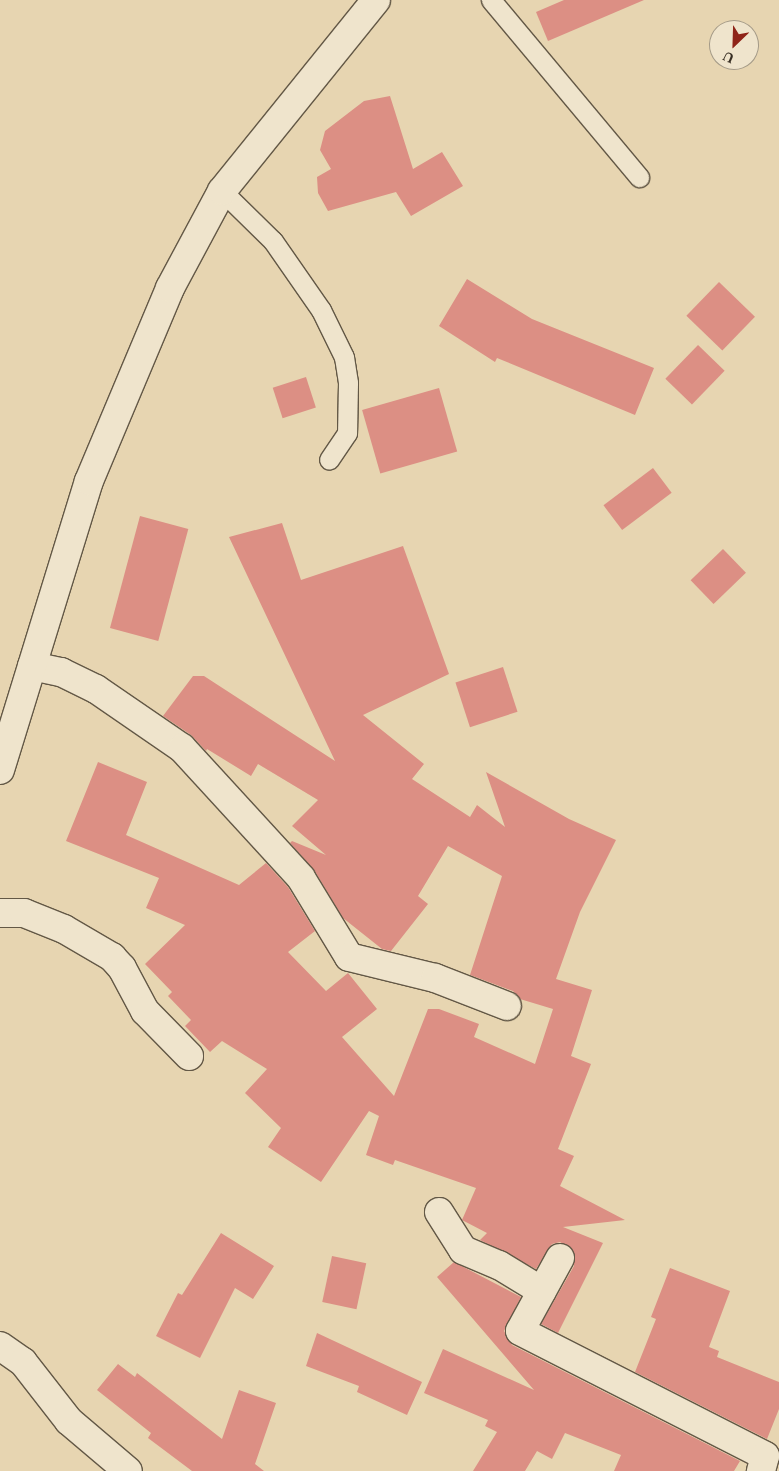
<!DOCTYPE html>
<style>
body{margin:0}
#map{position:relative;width:779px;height:1471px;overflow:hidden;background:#e7d5b1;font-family:"EB Garamond",serif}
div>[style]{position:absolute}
.building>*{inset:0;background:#dc8f84;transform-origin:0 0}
.roads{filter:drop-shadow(1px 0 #635846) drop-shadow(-1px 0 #635846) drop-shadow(0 1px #635846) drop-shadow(0 -1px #635846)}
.service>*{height:19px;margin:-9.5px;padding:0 9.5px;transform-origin:9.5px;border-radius:9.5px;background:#efe4cc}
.minor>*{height:28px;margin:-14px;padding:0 14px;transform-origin:14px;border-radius:14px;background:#efe4cc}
span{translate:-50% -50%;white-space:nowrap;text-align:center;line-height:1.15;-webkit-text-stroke:4px #efe4cc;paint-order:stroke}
.north{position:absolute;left:709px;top:20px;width:50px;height:50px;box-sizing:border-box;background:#efe4cc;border:1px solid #a59b88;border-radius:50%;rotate:204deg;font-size:14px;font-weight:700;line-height:20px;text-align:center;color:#372e23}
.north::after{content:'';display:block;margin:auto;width:18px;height:22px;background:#8f2418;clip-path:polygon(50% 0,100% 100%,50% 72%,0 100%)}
</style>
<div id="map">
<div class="building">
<i style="clip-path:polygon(564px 0,644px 0,548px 41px,536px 12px)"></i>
<i style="clip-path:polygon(390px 96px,413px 169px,442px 152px,463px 186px,411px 216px,396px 192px,328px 211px,318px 193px,317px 177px,331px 169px,320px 150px,325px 131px,364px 101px)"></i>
<i style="clip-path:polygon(467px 279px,532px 319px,654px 368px,635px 415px,497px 358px,495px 362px,439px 326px)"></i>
<i style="left:719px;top:282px;width:50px;height:47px;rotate:44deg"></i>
<i style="left:698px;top:345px;width:37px;height:47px;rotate:44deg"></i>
<i style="left:306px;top:377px;width:32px;height:35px;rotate:72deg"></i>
<i style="left:439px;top:388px;width:66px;height:80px;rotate:74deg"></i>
<i style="left:653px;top:468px;width:31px;height:62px;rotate:53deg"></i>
<i style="left:140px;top:516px;width:50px;height:116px;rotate:15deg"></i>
<i style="clip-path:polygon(282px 523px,301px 580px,403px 546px,449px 674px,363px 715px,424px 764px,412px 779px,470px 817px,477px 805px,505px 827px,486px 772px,569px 819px,616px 840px,580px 912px,556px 979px,592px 990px,571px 1056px,591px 1064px,558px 1149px,574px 1156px,560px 1186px,625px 1220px,563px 1227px,603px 1243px,558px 1333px,541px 1324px,574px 1266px,573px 1250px,560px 1242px,552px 1244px,536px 1269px,480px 1240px,487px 1233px,462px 1220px,476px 1188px,395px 1160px,393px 1165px,366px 1155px,379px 1116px,369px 1111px,321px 1182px,268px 1147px,281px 1128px,245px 1093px,267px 1069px,222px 1041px,210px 1052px,185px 1026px,191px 1020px,168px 996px,172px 992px,145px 964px,185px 925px,146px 908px,159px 878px,66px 841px,98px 762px,147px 782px,126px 835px,239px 885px,266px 863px,288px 887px,315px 931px,288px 952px,326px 991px,348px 973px,377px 1009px,342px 1037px,394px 1096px,428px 1009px,439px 1009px,479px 1024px,474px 1037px,535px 1064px,553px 1009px,520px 999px,513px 991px,470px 975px,502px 876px,448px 846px,418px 896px,428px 904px,391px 951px,382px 949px,343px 918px,314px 870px,290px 843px,292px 841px,326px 855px,292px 826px,318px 800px,258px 764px,251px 776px,207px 749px,206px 751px,191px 735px,163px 716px,193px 676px,204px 676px,335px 761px,229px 537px)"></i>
<i style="left:723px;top:549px;width:33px;height:45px;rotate:46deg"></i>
<i style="left:503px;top:667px;width:47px;height:50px;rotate:72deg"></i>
<i style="clip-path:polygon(221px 1233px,274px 1266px,253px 1299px,235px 1288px,200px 1358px,156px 1336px,178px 1293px,182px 1295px)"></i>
<i style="left:332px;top:1256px;width:35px;height:47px;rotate:12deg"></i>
<i style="clip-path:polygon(454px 1262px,521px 1297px,504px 1331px,512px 1345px,740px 1461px,734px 1471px,614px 1471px,621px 1455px,565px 1433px,552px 1459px,537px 1451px,525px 1471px,473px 1471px,497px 1432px,485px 1426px,488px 1420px,424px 1393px,443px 1349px,534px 1390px,437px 1277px)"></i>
<i style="clip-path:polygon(670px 1268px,730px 1291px,709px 1347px,719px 1351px,717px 1357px,779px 1382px,779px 1409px,767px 1439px,635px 1372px,656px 1319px,651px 1317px)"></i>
<i style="clip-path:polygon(317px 1333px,422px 1382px,407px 1415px,357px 1392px,359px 1386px,306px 1366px)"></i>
<i style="clip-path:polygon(118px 1364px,135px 1377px,137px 1373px,222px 1439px,239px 1390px,276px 1403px,255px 1464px,264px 1471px,192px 1471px,148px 1438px,151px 1433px,97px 1390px)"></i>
</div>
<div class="roads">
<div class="service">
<i style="left:491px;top:0;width:231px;rotate:50.1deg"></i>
<i style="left:222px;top:191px;width:71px;rotate:44.4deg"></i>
<i style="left:273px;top:241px;width:84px;rotate:55.2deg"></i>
<i style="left:321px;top:310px;width:52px;rotate:63.9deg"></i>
<i style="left:344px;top:357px;width:26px;rotate:81deg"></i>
<i style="left:348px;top:383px;width:50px;rotate:91.1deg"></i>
<i style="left:347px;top:433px;width:32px;rotate:124deg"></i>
</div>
<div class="minor">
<i style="left:32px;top:666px;width:30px;rotate:12deg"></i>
<i style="left:61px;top:672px;width:39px;rotate:26deg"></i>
<i style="left:96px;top:689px;width:104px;rotate:34.5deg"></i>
<i style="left:182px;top:748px;width:176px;rotate:47.5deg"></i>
<i style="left:301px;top:878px;width:92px;rotate:58.7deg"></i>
<i style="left:349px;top:957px;width:89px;rotate:13.7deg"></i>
<i style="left:435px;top:978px;width:77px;rotate:21.3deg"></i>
<i style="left:0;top:770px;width:302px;rotate:-72.9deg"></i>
<i style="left:89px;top:481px;width:209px;rotate:-67.2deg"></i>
<i style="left:170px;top:288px;width:110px;rotate:-61.8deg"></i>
<i style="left:222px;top:191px;width:245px;rotate:-51.1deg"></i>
<i style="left:0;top:913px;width:24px"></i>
<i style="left:24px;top:913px;width:43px;rotate:21.8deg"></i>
<i style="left:64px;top:929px;width:56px;rotate:30.3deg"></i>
<i style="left:112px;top:957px;width:15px;rotate:48deg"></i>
<i style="left:122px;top:968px;width:49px;rotate:61.9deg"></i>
<i style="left:145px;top:1011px;width:63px;rotate:45.6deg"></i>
<i style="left:439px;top:1212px;width:45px;rotate:57.7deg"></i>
<i style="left:463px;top:1250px;width:39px;rotate:23deg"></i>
<i style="left:499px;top:1265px;width:50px;rotate:31.2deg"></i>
<i style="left:560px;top:1258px;width:83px;rotate:118.7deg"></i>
<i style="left:520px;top:1331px;width:275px;rotate:27deg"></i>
<i style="left:765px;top:1456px;width:16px;rotate:105deg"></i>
<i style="left:0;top:1346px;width:28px;rotate:35deg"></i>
<i style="left:23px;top:1362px;width:75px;rotate:52.1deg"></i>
<i style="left:69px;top:1421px;width:77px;rotate:40.3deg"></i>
</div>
</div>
<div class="north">U</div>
</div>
